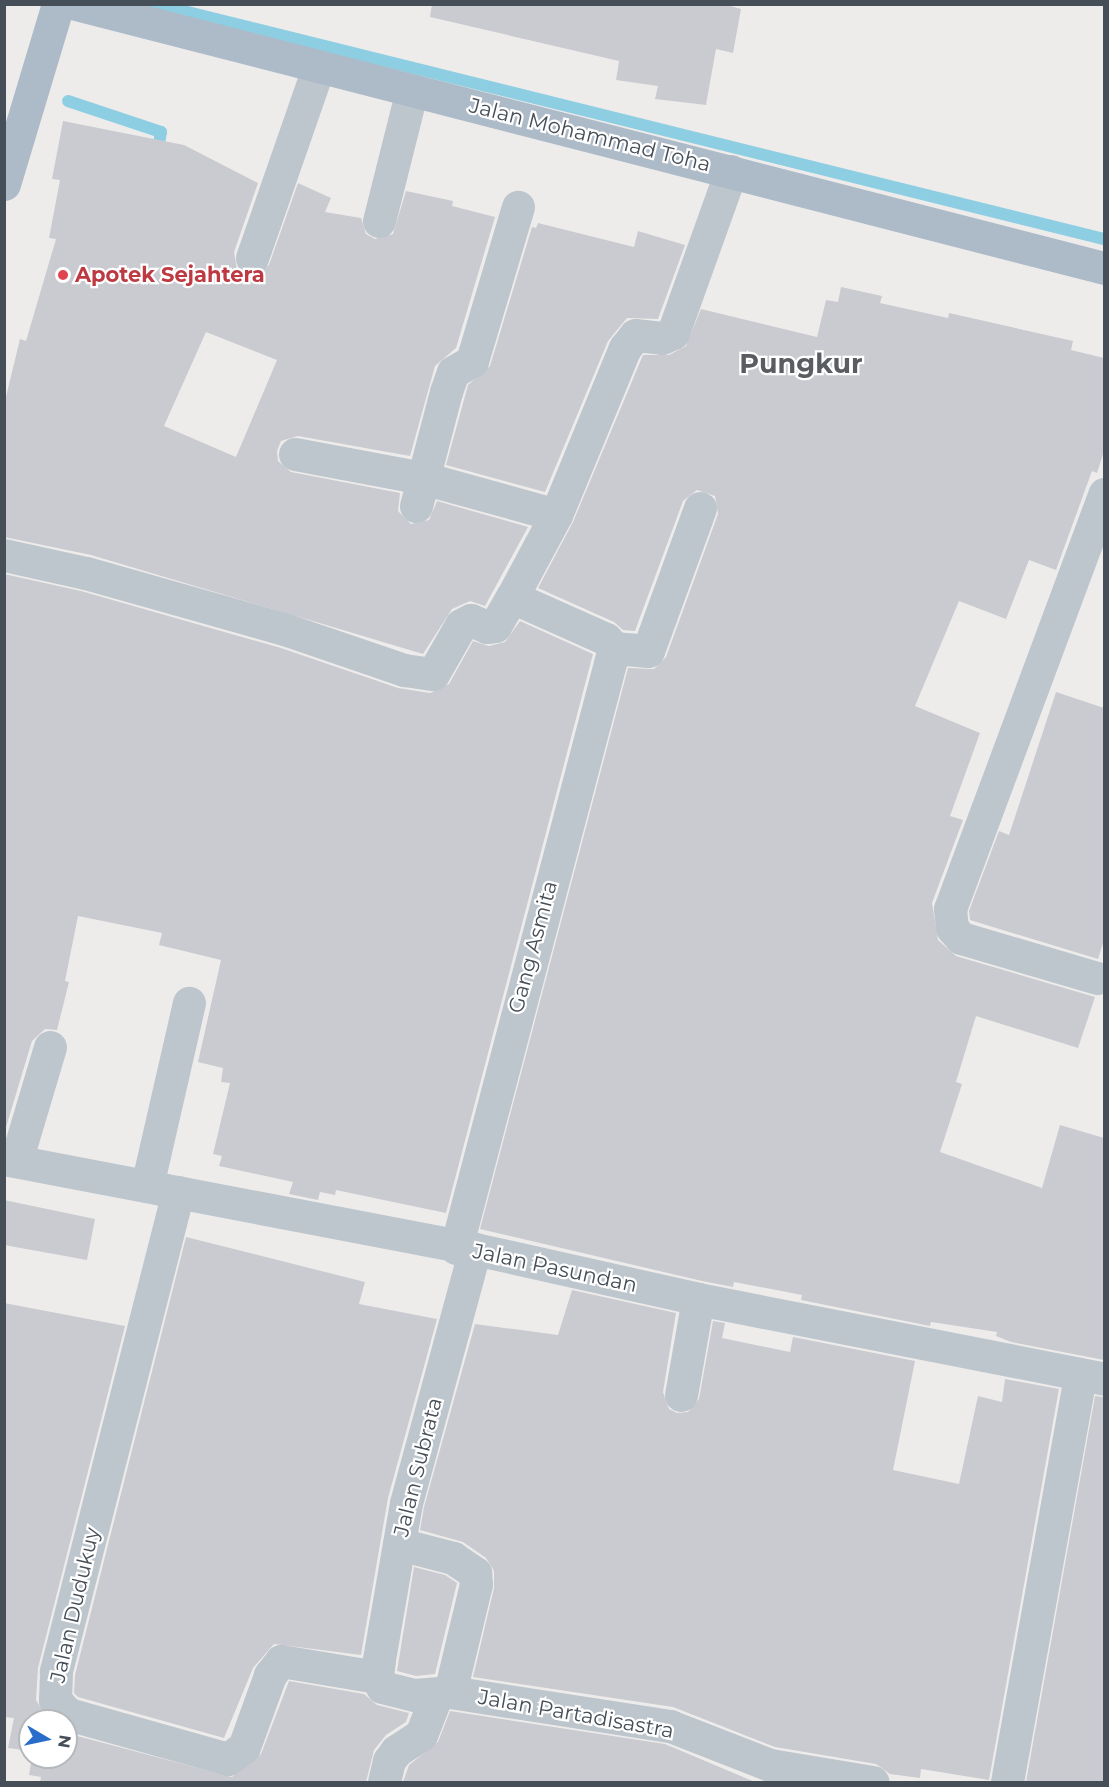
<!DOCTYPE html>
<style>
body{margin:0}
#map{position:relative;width:1109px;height:1787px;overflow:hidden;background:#eeeceb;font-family:Montserrat,sans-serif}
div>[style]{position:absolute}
.stream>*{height:12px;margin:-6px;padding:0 6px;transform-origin:6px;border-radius:6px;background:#8ecee2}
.building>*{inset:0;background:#cacbd0}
.minor>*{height:33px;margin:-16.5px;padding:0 16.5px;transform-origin:16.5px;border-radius:16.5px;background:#bec6cd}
.major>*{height:33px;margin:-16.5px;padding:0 16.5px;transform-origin:16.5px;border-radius:16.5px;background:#adbac8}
.dots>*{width:16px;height:16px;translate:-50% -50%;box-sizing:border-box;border:3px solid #fff;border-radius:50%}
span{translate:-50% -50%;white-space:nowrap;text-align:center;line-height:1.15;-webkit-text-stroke:4.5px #fff;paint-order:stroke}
.street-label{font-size:21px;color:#464e57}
.health-label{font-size:21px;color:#be3a42;font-weight:700}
.left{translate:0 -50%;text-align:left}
.district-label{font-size:27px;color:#595c60;font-weight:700}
.frame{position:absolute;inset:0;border:6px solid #464e57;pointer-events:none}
.north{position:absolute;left:18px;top:1709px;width:60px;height:60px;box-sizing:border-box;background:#fff;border:2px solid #b5b8bc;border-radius:50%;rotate:99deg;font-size:16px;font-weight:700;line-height:24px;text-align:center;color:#464e57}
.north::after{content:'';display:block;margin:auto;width:21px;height:27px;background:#2a6cca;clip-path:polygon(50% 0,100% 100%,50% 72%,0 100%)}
</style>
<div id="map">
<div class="stream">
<i style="left:155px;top:4px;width:978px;rotate:13.91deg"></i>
<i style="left:68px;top:101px;width:98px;rotate:18.4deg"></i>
<i style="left:161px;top:132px;width:23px;rotate:100deg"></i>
</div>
<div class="building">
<i style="clip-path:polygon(432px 4px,723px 4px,741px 9px,733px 53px,716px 49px,706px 105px,655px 99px,658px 86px,616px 80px,619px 61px,430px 17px)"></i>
<i style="clip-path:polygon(evenodd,63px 121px,184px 145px,258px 183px,234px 252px,237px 270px,246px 276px,256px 276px,269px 265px,298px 183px,331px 198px,325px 212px,361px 218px,366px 234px,375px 239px,393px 234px,406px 191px,453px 201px,452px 206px,495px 217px,456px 348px,435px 366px,410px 456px,298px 436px,281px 441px,277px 451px,278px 461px,291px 472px,400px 493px,398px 511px,411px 524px,429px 520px,437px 501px,528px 527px,485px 606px,470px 601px,452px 609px,423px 654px,91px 555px,4px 537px,4px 405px,20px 339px,26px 341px,56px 239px,49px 238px,60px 180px,52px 179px,63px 121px,206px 332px,277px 360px,236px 457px,164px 426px,206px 332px)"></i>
<i style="clip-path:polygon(538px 223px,634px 247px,638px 231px,685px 245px,658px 319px,627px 318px,608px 341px,545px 492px,446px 465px,468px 385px,490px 366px,532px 227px,536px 228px)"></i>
<i style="clip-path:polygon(841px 287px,882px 296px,880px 303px,948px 318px,949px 313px,1073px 341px,1071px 350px,1104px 358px,1104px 451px,1097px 473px,1092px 471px,1056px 570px,1029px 560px,1006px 619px,959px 601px,915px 706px,980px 733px,950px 816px,963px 820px,932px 903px,938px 940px,956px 956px,1095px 997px,1078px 1048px,976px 1016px,956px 1082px,962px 1084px,940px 1152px,1042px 1188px,1060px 1125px,1104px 1138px,1104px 1360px,1011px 1342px,996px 1336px,997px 1332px,931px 1322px,930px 1326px,801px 1300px,802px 1295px,734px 1282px,733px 1287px,702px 1281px,480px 1229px,628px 668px,654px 669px,666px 657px,718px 514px,715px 496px,697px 490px,683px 501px,635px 631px,623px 630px,614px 622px,538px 588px,573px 522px,643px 355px,669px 355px,686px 346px,701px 309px,817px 337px,826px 300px,838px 302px)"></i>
<i style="clip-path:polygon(4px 574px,81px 591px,281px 648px,398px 688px,430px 693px,449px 684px,473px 641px,489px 646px,505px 642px,520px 621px,593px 654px,446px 1213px,336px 1190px,335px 1195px,320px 1192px,318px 1200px,289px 1194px,293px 1182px,219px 1166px,222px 1156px,213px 1154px,230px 1083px,221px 1082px,223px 1068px,198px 1062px,221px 960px,159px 945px,162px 933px,78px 916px,65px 981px,69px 982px,57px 1030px,45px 1029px,32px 1041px,4px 1134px)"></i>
<i style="clip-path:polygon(1056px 692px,1104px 708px,1104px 940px,1098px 959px,970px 920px,969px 911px,999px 831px,1009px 835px)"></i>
<i style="clip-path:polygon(4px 1200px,95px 1219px,87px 1260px,4px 1245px)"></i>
<i style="clip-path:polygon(186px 1237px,365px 1282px,359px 1304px,437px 1319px,388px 1498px,361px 1655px,274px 1644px,253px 1668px,224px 1738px,78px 1697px,74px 1693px,75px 1675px)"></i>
<i style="clip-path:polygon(572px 1290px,676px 1313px,663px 1392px,669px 1409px,677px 1413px,688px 1412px,699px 1399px,713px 1321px,725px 1323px,722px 1338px,790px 1352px,793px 1337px,915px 1361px,893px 1470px,959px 1484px,978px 1396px,1002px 1402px,1005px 1379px,1059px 1389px,989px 1780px,921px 1769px,920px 1778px,890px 1774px,876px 1764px,775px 1747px,673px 1707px,473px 1677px,494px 1588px,494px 1571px,486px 1558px,463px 1542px,420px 1530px,424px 1507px,475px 1324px,558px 1335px)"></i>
<i style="clip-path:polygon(4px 1303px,125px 1326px,38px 1668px,36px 1700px,49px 1721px,30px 1721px,30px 1751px,8px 1748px,14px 1718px,4px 1717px)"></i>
<i style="clip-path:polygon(1095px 1396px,1104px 1397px,1104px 1782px,1026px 1782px)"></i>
<i style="clip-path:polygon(414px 1567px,445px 1575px,457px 1583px,435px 1674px,416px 1676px,397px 1671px)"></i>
<i style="clip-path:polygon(289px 1681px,364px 1694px,377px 1705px,409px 1713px,406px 1722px,386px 1735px,374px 1750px,366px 1782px,40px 1782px,41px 1777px,29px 1775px,32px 1757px,66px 1757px,66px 1733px,232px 1777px,261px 1754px)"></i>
<i style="clip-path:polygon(450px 1711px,665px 1744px,755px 1782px,403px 1782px,409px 1765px,438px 1742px)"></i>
</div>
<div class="minor">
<i style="left:379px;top:221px;width:135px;rotate:-75.9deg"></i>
<i style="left:252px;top:258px;width:203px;rotate:-70.8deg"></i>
<i style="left:295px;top:454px;width:130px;rotate:10.6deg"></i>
<i style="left:423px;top:478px;width:138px;rotate:15.5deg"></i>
<i style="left:416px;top:506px;width:118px;rotate:-75.3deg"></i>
<i style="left:446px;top:392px;width:21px;rotate:-71deg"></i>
<i style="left:453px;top:372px;width:22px;rotate:-30deg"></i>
<i style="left:472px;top:361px;width:161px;rotate:-73.4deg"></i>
<i style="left:700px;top:508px;width:152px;rotate:110deg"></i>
<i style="left:648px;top:651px;width:34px;rotate:-175deg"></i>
<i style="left:614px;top:648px;width:12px;rotate:-132deg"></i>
<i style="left:606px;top:639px;width:103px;rotate:-155.9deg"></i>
<i style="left:512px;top:597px;width:93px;rotate:-61.8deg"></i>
<i style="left:556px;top:515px;width:181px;rotate:-67.6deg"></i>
<i style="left:625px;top:348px;width:16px;rotate:-52deg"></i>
<i style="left:635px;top:335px;width:27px;rotate:6deg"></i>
<i style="left:662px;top:338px;width:12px;rotate:-24deg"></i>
<i style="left:673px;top:333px;width:172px;rotate:-70.3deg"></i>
<i style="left:4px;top:555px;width:84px;rotate:12.4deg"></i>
<i style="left:86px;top:573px;width:209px;rotate:15.8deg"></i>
<i style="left:287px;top:630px;width:124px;rotate:18.9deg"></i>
<i style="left:404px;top:670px;width:29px;rotate:8deg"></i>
<i style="left:433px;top:674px;width:56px;rotate:-60.3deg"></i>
<i style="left:461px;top:625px;width:11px;rotate:-27deg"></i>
<i style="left:471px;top:620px;width:17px;rotate:24deg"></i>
<i style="left:487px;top:627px;width:8px;rotate:-7deg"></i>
<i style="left:495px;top:626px;width:34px;rotate:-60deg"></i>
<i style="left:1097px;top:978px;width:142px;rotate:-163.6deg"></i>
<i style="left:961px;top:938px;width:13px;rotate:-132deg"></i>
<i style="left:952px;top:928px;width:19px;rotate:-96deg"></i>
<i style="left:950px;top:909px;width:443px;rotate:-69.6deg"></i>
<i style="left:4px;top:1159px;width:480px;rotate:10.8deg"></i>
<i style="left:475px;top:1249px;width:229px;rotate:12.6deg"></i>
<i style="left:698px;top:1299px;width:414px;rotate:11.1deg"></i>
<i style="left:16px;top:1161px;width:119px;rotate:-73.4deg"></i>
<i style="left:147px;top:1186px;width:188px;rotate:-77.1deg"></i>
<i style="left:178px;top:1192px;width:495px;rotate:104.3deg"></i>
<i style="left:56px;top:1672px;width:28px;rotate:92deg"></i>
<i style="left:55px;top:1700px;width:19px;rotate:47deg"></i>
<i style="left:68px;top:1714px;width:166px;rotate:15.7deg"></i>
<i style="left:228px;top:1759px;width:20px;rotate:-37deg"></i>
<i style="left:244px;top:1747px;width:77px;rotate:-70.1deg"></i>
<i style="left:270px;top:1675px;width:18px;rotate:-52deg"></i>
<i style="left:281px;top:1661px;width:97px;rotate:9.5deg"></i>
<i style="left:456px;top:1248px;width:620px;rotate:-75.25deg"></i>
<i style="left:475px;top:1249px;width:263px;rotate:105.2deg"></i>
<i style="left:406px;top:1503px;width:159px;rotate:99.8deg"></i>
<i style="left:379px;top:1660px;width:17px;rotate:97deg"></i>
<i style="left:377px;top:1677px;width:11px;rotate:63deg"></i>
<i style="left:382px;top:1687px;width:34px;rotate:14deg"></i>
<i style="left:415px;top:1695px;width:35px;rotate:-5deg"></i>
<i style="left:450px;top:1692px;width:223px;rotate:8.8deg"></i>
<i style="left:670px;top:1726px;width:107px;rotate:21.3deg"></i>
<i style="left:770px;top:1765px;width:104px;rotate:9.4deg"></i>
<i style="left:681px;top:1395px;width:97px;rotate:-80deg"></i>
<i style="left:399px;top:1544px;width:56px;rotate:14.5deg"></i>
<i style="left:453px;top:1558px;width:27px;rotate:34deg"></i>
<i style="left:475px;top:1573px;width:11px;rotate:85deg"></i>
<i style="left:476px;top:1584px;width:111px;rotate:103.5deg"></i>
<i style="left:384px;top:1782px;width:22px;rotate:-77deg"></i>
<i style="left:389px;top:1761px;width:12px;rotate:-55deg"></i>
<i style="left:396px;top:1751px;width:30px;rotate:-33deg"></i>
<i style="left:421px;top:1735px;width:44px;rotate:-68.7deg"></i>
<i style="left:1007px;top:1782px;width:413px;rotate:-79.8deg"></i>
</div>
<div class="major">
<i style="left:76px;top:4px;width:1061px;rotate:14.4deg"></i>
<i style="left:4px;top:184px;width:188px;rotate:-73.3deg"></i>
</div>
<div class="dots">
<i style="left:63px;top:275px;background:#e0444e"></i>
</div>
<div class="street-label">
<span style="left:590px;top:135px;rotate:14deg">Jalan Mohammad Toha</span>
<span style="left:533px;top:947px;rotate:-75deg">Gang Asmita</span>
<span style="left:555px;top:1268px;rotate:12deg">Jalan Pasundan</span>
<span style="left:418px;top:1467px;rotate:-76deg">Jalan Subrata</span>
<span style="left:75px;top:1605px;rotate:-77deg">Jalan Dudukuy</span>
<span style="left:576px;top:1714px;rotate:10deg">Jalan Partadisastra</span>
</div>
<div class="health-label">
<span class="left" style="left:75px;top:275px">Apotek Sejahtera</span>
</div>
<div class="district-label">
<span style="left:801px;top:364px">Pungkur</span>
</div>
<div class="frame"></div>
<div class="north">N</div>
</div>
